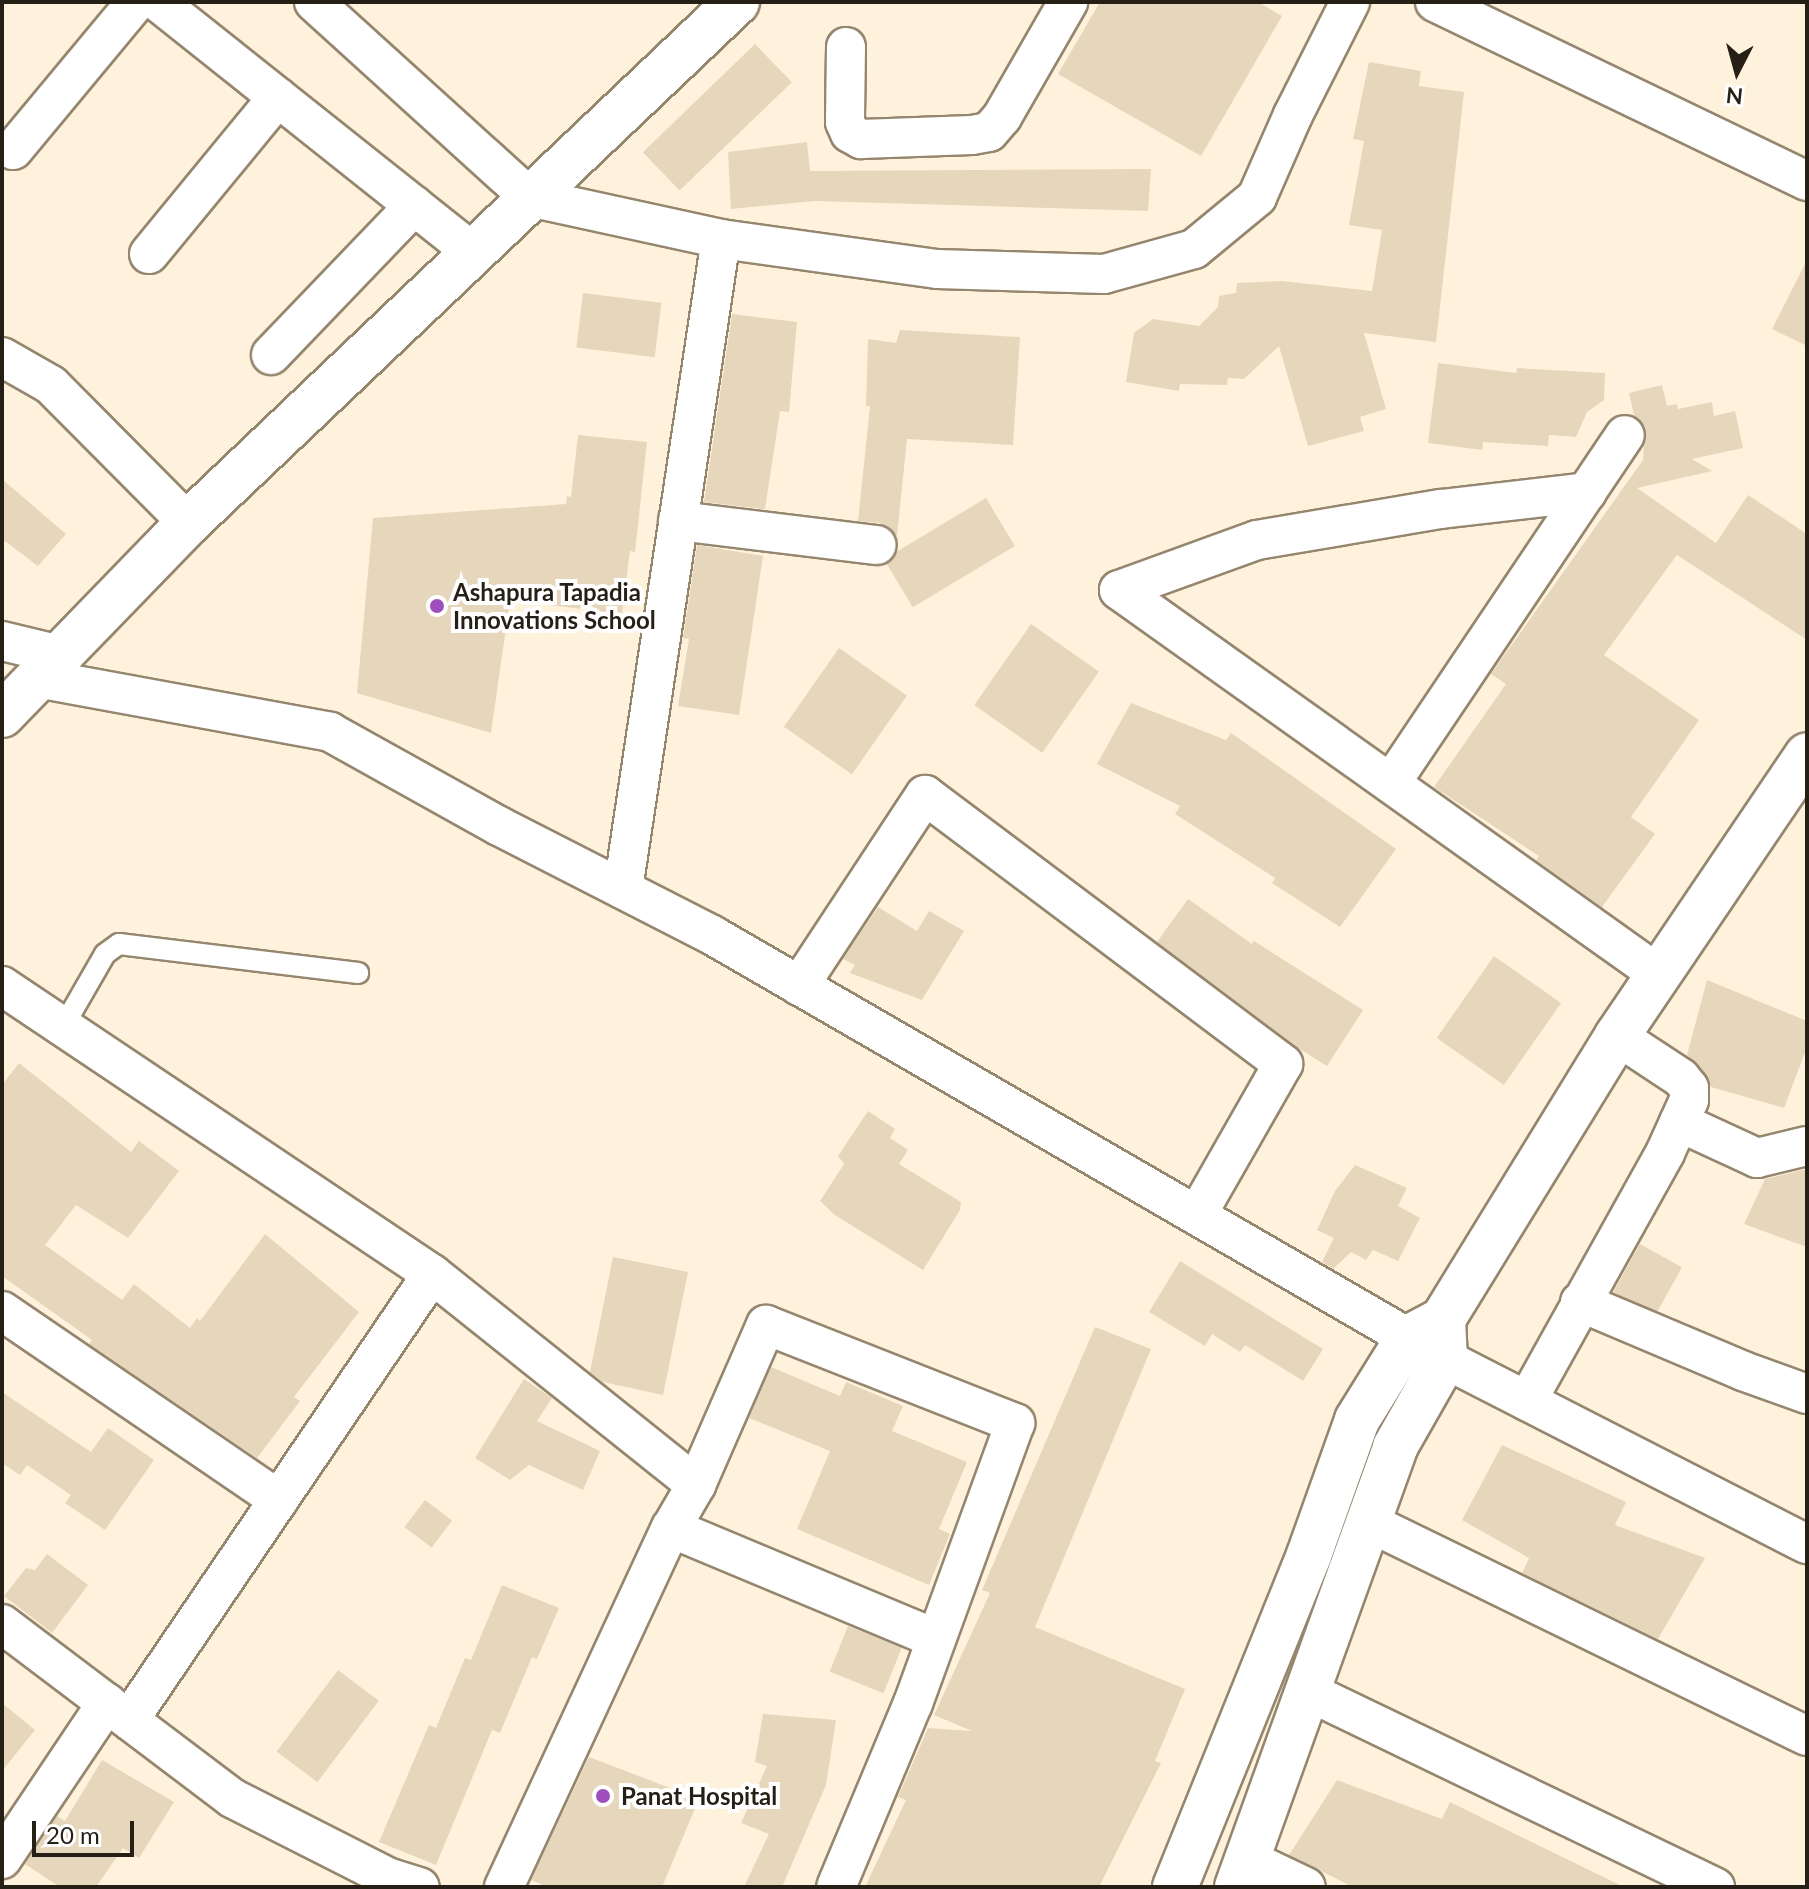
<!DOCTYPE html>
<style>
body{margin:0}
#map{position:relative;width:1809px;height:1889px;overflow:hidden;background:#fff2dd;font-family:Lato,sans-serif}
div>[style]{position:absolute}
.building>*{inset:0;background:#e6d6bc;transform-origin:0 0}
.roads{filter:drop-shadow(2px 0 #95866e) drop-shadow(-2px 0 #95866e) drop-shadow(0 2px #95866e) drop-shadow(0 -2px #95866e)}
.service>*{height:20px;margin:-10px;padding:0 10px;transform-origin:10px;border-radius:10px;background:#fff}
.minor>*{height:38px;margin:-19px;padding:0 19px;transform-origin:19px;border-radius:19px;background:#fff}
.tertiary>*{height:44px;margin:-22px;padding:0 22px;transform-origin:22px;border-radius:22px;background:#fff}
.dots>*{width:22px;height:22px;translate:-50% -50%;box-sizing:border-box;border:4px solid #fff;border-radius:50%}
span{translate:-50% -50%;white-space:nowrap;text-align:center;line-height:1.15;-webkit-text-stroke:8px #fff;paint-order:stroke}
.poi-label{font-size:24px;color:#251f16;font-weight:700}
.left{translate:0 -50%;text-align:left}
.frame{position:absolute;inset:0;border:4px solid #251f16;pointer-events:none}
.north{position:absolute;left:1697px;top:32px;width:80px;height:80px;-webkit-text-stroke:6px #fff;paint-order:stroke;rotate:186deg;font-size:22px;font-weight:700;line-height:32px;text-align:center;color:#251f16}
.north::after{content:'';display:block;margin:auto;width:28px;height:36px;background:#251f16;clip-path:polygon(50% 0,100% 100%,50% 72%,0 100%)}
.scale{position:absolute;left:32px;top:1821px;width:102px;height:36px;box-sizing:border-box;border:4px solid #251f16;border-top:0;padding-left:10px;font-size:24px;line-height:28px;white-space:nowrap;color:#251f16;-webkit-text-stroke:6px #fff;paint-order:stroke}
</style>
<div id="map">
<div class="building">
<i style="clip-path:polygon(1100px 2px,1258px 2px,1282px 16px,1201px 156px,1058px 74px)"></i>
<i style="left:755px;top:44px;width:53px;height:156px;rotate:46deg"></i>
<i style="clip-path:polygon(1369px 62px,1421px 71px,1419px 86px,1464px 92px,1436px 342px,1364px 333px,1386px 409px,1360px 417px,1364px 431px,1308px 446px,1279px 346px,1244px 379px,1228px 378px,1227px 385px,1180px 384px,1179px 391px,1126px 382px,1134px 333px,1153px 319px,1199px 326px,1218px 307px,1219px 296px,1236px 293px,1237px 283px,1282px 281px,1372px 291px,1382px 230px,1349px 225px,1364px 141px,1353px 139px)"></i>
<i style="clip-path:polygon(807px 142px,810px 171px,1151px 169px,1148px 211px,815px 201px,731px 209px,728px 152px)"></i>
<i style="clip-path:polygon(1807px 260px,1807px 346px,1772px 329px)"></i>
<i style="left:583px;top:293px;width:79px;height:55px;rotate:7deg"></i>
<i style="clip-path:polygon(732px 314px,797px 322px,789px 412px,780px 411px,765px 509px,704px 502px)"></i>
<i style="clip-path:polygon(900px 330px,1020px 337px,1013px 445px,907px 439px,897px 536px,880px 523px,858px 521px,870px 406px,866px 406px,868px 339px,896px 343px)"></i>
<i style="clip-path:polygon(1438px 363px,1516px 373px,1517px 368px,1605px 373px,1604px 400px,1587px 412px,1576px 437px,1549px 435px,1548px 446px,1483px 442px,1482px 450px,1428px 443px)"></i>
<i style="clip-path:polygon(1662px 385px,1667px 406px,1677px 404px,1678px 409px,1712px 402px,1714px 416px,1735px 411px,1743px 448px,1692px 459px,1712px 471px,1637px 488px,1716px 543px,1748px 495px,1807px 534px,1807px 640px,1677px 555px,1604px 655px,1699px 720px,1631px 817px,1655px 834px,1602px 907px,1536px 860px,1539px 856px,1434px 787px,1506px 684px,1491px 674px,1643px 460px,1645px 426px,1634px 415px,1629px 393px)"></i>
<i style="clip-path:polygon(578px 435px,647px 442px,635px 552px,630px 551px,622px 614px,510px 600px,491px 733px,357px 693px,373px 518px,566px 504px,567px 496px,571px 497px)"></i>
<i style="clip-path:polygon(2px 479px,66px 534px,38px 566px,2px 539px)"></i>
<i style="left:986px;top:498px;width:56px;height:119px;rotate:59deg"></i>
<i style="clip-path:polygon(697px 545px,763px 556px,739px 715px,678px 706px,689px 639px,683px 638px)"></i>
<i style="left:1031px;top:624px;width:83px;height:99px;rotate:35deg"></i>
<i style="left:839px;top:648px;width:83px;height:96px;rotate:35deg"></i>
<i style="clip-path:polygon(1131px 703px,1226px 740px,1231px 733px,1396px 849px,1340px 927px,1272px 883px,1275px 878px,1175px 814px,1180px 806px,1097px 764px)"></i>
<i style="clip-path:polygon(1188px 899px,1252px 944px,1254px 941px,1363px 1010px,1327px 1066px,1298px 1048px,1157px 942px)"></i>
<i style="clip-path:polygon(878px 907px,917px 931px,929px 911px,964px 931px,922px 1000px,850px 973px,855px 965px,843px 959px)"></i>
<i style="left:1494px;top:956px;width:82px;height:100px;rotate:35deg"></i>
<i style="clip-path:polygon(1707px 980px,1807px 1021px,1807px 1047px,1784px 1108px,1711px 1087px,1706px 1074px,1687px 1055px)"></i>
<i style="clip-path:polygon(19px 1063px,131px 1152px,139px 1141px,179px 1171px,128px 1238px,76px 1205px,45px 1245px,122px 1300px,134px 1284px,190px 1328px,197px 1318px,200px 1321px,265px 1234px,359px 1312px,294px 1397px,300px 1401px,257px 1458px,89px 1344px,92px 1340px,2px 1276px,2px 1085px)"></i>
<i style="clip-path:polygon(868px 1111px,895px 1129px,890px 1138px,908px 1150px,899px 1164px,961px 1202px,960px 1210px,923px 1270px,835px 1215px,820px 1201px,844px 1164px,838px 1156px)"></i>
<i style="clip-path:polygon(1355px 1165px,1407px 1188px,1398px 1206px,1420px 1218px,1398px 1261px,1373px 1250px,1366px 1260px,1351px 1252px,1333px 1269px,1322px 1262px,1334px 1238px,1317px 1230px,1335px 1191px)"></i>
<i style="clip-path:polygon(1807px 1169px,1807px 1247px,1744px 1224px,1765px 1179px)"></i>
<i style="left:1640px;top:1244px;width:48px;height:55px;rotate:29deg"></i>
<i style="clip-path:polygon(613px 1257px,688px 1272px,663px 1395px,603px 1382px,590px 1372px)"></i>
<i style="clip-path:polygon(1180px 1261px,1323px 1349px,1303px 1381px,1245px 1345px,1240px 1352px,1212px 1334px,1205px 1346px,1149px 1312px)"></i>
<i style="clip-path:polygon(1095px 1327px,1151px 1349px,1035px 1627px,1185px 1689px,1155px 1761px,1161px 1763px,1099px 1887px,865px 1887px,906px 1800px,898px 1797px,928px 1728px,972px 1731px,934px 1715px,990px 1593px,982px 1590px)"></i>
<i style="clip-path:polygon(771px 1367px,840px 1396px,846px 1382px,903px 1406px,892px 1431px,967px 1462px,939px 1529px,950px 1534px,929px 1585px,797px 1529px,830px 1451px,749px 1418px)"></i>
<i style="clip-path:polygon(524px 1379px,552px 1398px,537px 1421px,600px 1451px,583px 1490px,529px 1465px,510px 1480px,475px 1458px)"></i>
<i style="clip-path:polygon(2px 1392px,91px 1452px,108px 1428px,154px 1460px,105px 1530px,65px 1503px,71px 1495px,27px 1465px,20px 1475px,2px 1463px)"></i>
<i style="clip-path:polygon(1502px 1445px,1626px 1502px,1615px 1525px,1705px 1558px,1658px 1639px,1522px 1573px,1529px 1558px,1462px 1520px)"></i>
<i style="left:425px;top:1500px;width:34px;height:34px;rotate:37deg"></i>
<i style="clip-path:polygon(47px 1554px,88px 1585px,52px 1633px,4px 1596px,26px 1568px,35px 1570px)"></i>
<i style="clip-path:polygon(502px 1585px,559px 1608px,537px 1659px,532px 1657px,500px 1733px,492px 1730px,436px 1865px,379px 1842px,429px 1725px,436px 1728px,465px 1658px,471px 1660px)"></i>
<i style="left:848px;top:1626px;width:58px;height:49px;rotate:22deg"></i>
<i style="left:338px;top:1670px;width:51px;height:102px;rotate:37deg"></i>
<i style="clip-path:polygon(2px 1703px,35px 1730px,2px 1771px)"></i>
<i style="clip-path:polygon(763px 1714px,836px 1720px,826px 1785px,782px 1887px,744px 1887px,769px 1834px,741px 1823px,767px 1766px,755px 1762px)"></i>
<i style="clip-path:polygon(589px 1757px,699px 1799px,662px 1887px,548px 1887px,531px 1880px)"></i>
<i style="clip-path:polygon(102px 1760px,174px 1802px,139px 1858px,123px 1848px,96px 1887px,60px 1887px,25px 1864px,57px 1816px,65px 1821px)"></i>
<i style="clip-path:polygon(1337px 1780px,1442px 1819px,1450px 1802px,1624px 1887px,1353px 1887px,1289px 1855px)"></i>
</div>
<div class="roads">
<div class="service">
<i style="left:63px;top:1027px;width:84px;rotate:-60.1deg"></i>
<i style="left:105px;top:954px;width:17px;rotate:-36deg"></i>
<i style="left:119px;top:944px;width:241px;rotate:6.9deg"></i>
</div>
<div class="minor">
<i style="left:158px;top:2px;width:401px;rotate:38.5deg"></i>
<i style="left:314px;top:2px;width:290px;rotate:42.2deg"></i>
<i style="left:529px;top:197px;width:197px;rotate:12.3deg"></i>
<i style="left:721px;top:239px;width:218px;rotate:7.9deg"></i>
<i style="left:937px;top:269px;width:167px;rotate:1.7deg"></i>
<i style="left:1104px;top:274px;width:93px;rotate:-15.5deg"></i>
<i style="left:1194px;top:249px;width:82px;rotate:-39.5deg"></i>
<i style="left:1257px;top:197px;width:90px;rotate:-66.3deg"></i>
<i style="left:1293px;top:115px;width:127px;rotate:-63.2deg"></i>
<i style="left:1435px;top:2px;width:413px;rotate:25.7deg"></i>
<i style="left:846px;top:47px;width:75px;rotate:90.8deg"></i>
<i style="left:845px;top:122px;width:12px;rotate:66deg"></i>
<i style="left:850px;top:133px;width:13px;rotate:29deg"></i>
<i style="left:861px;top:139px;width:111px;rotate:-2.1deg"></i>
<i style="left:972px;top:135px;width:17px;rotate:-10deg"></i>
<i style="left:989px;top:132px;width:20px;rotate:-49deg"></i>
<i style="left:1002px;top:117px;width:133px;rotate:-60.1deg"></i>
<i style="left:13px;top:150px;width:192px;rotate:-50.3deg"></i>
<i style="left:149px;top:254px;width:203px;rotate:-50.6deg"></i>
<i style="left:271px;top:355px;width:207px;rotate:-46.2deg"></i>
<i style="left:2px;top:357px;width:56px;rotate:29.7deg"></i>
<i style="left:51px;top:385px;width:194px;rotate:45.2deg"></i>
<i style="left:678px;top:521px;width:200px;rotate:6.9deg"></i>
<i style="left:1119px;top:590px;width:662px;rotate:35.47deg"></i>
<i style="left:1119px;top:590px;width:147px;rotate:-19.9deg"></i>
<i style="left:1257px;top:540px;width:187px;rotate:-9.6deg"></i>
<i style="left:1441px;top:509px;width:147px;rotate:-6.6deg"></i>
<i style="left:2px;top:641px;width:60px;rotate:13.6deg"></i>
<i style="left:37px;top:678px;width:298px;rotate:10.4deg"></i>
<i style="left:330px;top:732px;width:193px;rotate:29.1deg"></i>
<i style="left:499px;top:826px;width:239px;rotate:27.1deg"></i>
<i style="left:712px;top:935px;width:847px;rotate:30.05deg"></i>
<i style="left:1445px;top:1359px;width:407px;rotate:27.1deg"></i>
<i style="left:1391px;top:783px;width:419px;rotate:-56.1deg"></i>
<i style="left:623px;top:889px;width:657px;rotate:-81.43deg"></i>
<i style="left:2px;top:986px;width:518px;rotate:33.81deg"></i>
<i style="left:432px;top:1274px;width:338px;rotate:38.6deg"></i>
<i style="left:799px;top:986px;width:229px;rotate:-56.6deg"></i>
<i style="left:925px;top:795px;width:448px;rotate:36.9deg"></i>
<i style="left:1283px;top:1064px;width:174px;rotate:119.7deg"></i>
<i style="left:1679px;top:1122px;width:86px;rotate:24.8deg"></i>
<i style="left:1757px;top:1158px;width:51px;rotate:-13.5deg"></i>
<i style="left:1580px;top:1302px;width:177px;rotate:22.9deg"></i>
<i style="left:1743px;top:1371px;width:68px;rotate:19.8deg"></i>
<i style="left:2px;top:1311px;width:335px;rotate:34.3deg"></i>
<i style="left:1527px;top:1401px;width:284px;rotate:-60.9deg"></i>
<i style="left:1665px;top:1153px;width:58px;rotate:-65.6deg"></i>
<i style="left:1689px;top:1100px;width:12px;rotate:-90deg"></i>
<i style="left:1689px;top:1088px;width:13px;rotate:-129deg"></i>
<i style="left:1681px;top:1078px;width:77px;rotate:-146.7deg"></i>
<i style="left:1368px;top:1522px;width:488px;rotate:26deg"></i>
<i style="left:671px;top:1528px;width:287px;rotate:22.7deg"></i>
<i style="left:2px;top:1624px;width:288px;rotate:37.1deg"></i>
<i style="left:232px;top:1798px;width:177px;rotate:26.9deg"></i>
<i style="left:390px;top:1878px;width:31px;rotate:17deg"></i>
<i style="left:1307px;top:1691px;width:453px;rotate:25.7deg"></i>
<i style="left:129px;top:1720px;width:539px;rotate:-55.81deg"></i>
<i style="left:2px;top:1859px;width:188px;rotate:-56.1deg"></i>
<i style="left:1247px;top:1859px;width:65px;rotate:25.4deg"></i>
<i style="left:504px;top:1887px;width:396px;rotate:-65.1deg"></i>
<i style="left:671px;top:1528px;width:50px;rotate:-59.8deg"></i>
<i style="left:696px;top:1485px;width:175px;rotate:-66.4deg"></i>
<i style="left:766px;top:1325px;width:268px;rotate:21.5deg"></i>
<i style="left:1015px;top:1423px;width:298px;rotate:110deg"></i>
<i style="left:913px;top:1703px;width:199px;rotate:112.7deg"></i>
</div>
<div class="tertiary">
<i style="left:2px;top:715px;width:267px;rotate:-45.9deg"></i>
<i style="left:188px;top:523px;width:757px;rotate:-43.5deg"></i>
<i style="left:1175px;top:1887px;width:358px;rotate:-68deg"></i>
<i style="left:1309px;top:1555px;width:143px;rotate:-70.4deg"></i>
<i style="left:1357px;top:1420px;width:97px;rotate:-58.1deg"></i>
<i style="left:1408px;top:1338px;width:40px;rotate:-28deg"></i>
<i style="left:1443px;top:1319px;width:332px;rotate:-58.4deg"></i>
<i style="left:1617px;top:1036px;width:339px;rotate:-55.9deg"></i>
<i style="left:1237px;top:1887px;width:468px;rotate:-70.2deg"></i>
<i style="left:1395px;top:1447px;width:101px;rotate:-60.4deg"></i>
<i style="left:1445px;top:1359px;width:40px;rotate:-92.9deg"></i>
</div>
</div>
<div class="dots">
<i style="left:437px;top:606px;background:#9f4ebe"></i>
<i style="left:603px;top:1796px;background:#9f4ebe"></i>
</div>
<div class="poi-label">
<span class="left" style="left:453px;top:606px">Ashapura Tapadia<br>Innovations School</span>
<span class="left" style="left:621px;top:1796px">Panat Hospital</span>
</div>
<div class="frame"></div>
<div class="north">N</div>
<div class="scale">20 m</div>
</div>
